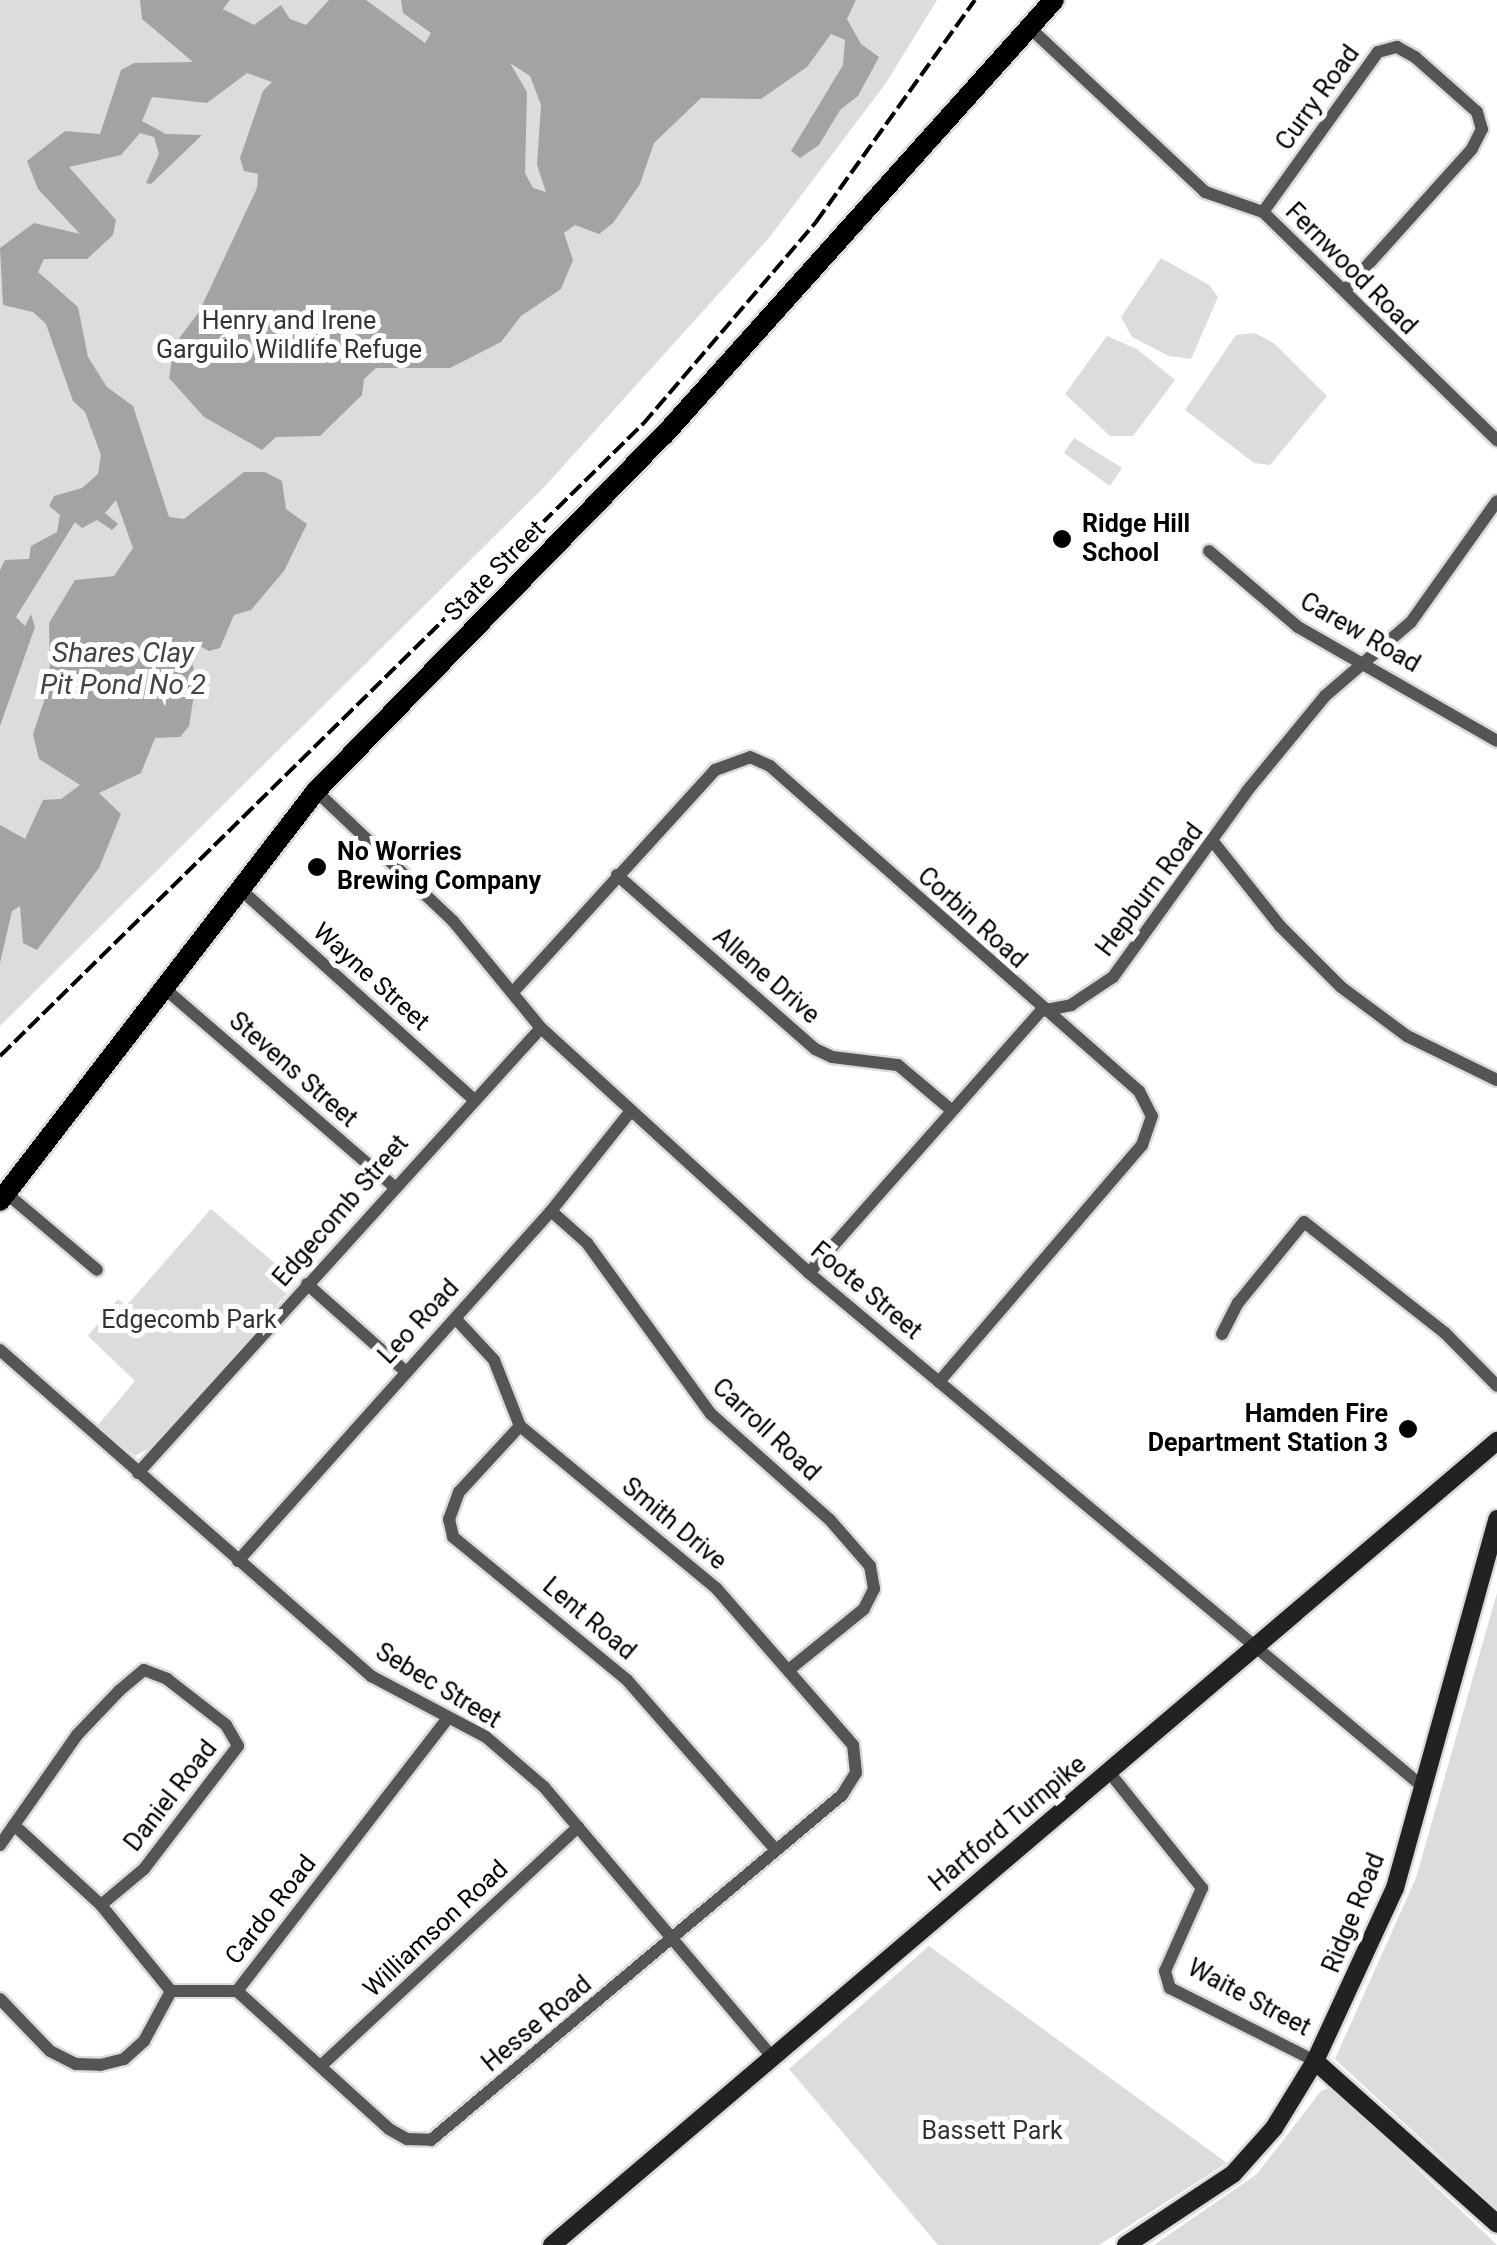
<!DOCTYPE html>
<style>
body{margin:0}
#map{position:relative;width:1497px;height:2245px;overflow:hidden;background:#fff;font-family:Roboto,sans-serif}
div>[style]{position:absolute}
.green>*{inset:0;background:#dcdcdc}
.water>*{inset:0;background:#a3a3a3}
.roads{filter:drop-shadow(2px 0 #dbdbdb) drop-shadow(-2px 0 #dbdbdb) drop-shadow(0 2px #dbdbdb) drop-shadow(0 -2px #dbdbdb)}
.street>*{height:12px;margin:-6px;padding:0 6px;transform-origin:6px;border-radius:6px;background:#555}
.secondary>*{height:18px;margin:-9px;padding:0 9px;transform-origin:9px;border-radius:9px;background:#222}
.primary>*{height:20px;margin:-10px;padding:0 10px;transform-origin:10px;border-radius:10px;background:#000}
.rail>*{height:4px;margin-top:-2px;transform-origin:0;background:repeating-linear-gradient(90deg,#000 0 15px,transparent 0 20px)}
.dots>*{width:28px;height:28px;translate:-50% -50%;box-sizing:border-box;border:5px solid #fff;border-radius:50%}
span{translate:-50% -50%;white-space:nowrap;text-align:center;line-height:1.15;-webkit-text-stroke:10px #fff;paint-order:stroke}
.street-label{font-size:25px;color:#000}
.park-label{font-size:25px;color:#333}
.poi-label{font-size:25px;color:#000;font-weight:700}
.left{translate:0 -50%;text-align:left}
.right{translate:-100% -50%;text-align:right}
.water-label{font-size:28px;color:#444;font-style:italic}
</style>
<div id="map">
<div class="green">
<div style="clip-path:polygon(0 0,937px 0,886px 83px,769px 238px,546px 485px,0 1026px)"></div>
<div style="clip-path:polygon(1161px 258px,1209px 285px,1218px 297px,1191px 359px,1169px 356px,1132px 337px,1121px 317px)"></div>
<div style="clip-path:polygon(1255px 333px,1275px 344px,1327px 396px,1270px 465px,1254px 463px,1185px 410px,1236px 335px)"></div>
<div style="clip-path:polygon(1107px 336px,1137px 349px,1175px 380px,1133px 436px,1110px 436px,1065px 394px)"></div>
<div style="clip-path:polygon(1074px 438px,1122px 468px,1110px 486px,1064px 453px)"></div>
<div style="clip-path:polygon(211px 1209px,297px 1282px,158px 1443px,135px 1456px,97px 1426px,135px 1381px,88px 1336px,118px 1299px,126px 1306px)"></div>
<div style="clip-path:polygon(1497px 1593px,1497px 2209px,1335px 2059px,1416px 1878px)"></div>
<div style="clip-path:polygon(929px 1946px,1227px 2163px,1099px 2245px,938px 2245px,789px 2069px)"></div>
<div style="clip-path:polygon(1331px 2087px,1497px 2245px,1154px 2245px,1257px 2174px,1321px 2091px)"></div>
</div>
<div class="water">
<div style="clip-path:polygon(evenodd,140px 0,230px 0,223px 9px,254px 25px,281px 5px,290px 19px,306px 25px,329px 0,366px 0,425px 43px,431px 33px,403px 13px,401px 0,856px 0,847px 19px,861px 44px,879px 57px,858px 96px,840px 110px,819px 145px,800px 158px,791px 151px,843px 65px,845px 40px,831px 34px,807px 67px,761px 99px,701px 98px,654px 143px,640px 184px,613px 223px,599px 234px,575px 225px,564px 233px,573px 260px,561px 289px,521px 316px,501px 342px,450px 368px,376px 368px,364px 379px,362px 395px,320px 436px,276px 437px,262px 450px,204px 417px,169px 378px,174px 345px,199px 312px,257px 188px,258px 174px,244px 171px,240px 158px,263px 91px,272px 82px,247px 73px,207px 103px,152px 97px,142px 121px,166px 134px,202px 135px,151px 184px,146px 183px,159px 154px,154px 137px,140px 133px,121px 155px,69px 167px,116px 220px,113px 235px,87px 259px,44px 259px,38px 272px,78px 307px,88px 357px,107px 387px,133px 406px,169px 517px,184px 519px,244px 472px,265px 472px,282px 481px,286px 509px,307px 524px,284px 571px,251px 610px,234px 615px,220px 648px,209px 651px,188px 640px,196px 682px,189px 726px,180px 737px,155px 738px,141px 773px,99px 793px,121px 814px,99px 868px,37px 950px,23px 943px,20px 906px,12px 911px,0 963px,0 825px,25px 839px,43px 800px,61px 799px,80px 785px,39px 759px,33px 734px,50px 683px,49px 623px,75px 580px,114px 576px,133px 548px,116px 500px,105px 513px,118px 524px,112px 530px,97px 520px,82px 528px,75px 522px,16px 617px,25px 626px,31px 614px,35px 627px,0 726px,0 570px,5px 560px,29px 559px,31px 546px,57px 532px,60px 515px,49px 506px,54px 496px,82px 488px,98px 474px,101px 455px,85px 412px,73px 401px,46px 324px,33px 312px,3px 305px,0 248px,34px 223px,80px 234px,38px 189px,27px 161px,65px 131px,100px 134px,121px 70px,134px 63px,193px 62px,142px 19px,140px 0,510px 63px,530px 76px,541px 105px,537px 165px,546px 192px,533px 188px,525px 173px,527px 92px,510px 63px)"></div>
</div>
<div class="roads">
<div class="street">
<div style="left:1030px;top:28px;width:240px;rotate:43.1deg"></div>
<div style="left:1205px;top:192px;width:61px;rotate:19deg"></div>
<div style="left:1263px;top:212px;width:327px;rotate:44.3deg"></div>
<div style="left:1263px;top:212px;width:197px;rotate:-54.3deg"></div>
<div style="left:1378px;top:52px;width:20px;rotate:-15deg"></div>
<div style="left:1397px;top:47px;width:21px;rotate:29deg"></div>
<div style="left:1415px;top:57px;width:83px;rotate:41.6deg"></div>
<div style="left:1477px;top:112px;width:18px;rotate:74deg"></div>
<div style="left:1482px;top:129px;width:22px;rotate:117deg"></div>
<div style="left:1472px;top:149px;width:190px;rotate:132deg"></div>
<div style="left:1209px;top:551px;width:117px;rotate:40.5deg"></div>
<div style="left:1298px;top:627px;width:229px;rotate:29.8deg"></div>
<div style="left:316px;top:791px;width:189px;rotate:43.5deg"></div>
<div style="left:453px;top:921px;width:139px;rotate:50.6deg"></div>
<div style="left:541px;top:1028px;width:363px;rotate:42.4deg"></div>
<div style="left:809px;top:1273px;width:801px;rotate:39.93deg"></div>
<div style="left:1215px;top:844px;width:105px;rotate:51.6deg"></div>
<div style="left:1280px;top:926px;width:86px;rotate:45deg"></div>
<div style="left:1341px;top:987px;width:82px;rotate:36.6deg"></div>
<div style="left:1407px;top:1036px;width:100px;rotate:26.1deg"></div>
<div style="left:617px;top:875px;width:264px;rotate:41.3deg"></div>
<div style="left:815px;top:1049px;width:19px;rotate:25deg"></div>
<div style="left:832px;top:1057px;width:66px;rotate:6.9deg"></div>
<div style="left:898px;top:1065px;width:68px;rotate:40.2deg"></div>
<div style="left:240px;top:889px;width:312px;rotate:42deg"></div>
<div style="left:164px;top:988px;width:303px;rotate:40.8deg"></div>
<div style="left:514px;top:991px;width:299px;rotate:-47.7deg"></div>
<div style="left:715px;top:770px;width:37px;rotate:-20deg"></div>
<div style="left:750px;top:757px;width:22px;rotate:24deg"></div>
<div style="left:770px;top:766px;width:492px;rotate:41.4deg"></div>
<div style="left:1139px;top:1091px;width:28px;rotate:63deg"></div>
<div style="left:1152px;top:1116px;width:31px;rotate:109deg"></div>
<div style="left:1142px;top:1145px;width:312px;rotate:130.6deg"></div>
<div style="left:6px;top:1193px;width:119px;rotate:40.2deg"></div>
<div style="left:551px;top:1211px;width:48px;rotate:41.6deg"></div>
<div style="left:587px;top:1243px;width:211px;rotate:54.1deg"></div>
<div style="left:711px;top:1414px;width:159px;rotate:41.7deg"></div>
<div style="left:830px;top:1520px;width:61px;rotate:49deg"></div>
<div style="left:870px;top:1566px;width:23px;rotate:80deg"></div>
<div style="left:874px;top:1589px;width:22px;rotate:117deg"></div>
<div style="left:864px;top:1609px;width:95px;rotate:141deg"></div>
<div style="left:809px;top:1273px;width:350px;rotate:-48.5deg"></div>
<div style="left:1041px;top:1011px;width:31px;rotate:-11deg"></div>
<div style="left:1071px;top:1005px;width:50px;rotate:-33.7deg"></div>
<div style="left:1113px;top:977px;width:229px;rotate:-54.2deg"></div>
<div style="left:1247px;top:791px;width:123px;rotate:-50.6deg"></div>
<div style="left:1325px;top:696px;width:113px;rotate:-40.7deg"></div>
<div style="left:1411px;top:622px;width:148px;rotate:-54.6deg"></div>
<div style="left:307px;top:1284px;width:130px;rotate:41.6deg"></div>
<div style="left:1222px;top:1334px;width:35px;rotate:-63deg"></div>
<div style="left:1238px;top:1303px;width:104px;rotate:-50.8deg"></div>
<div style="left:1304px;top:1222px;width:179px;rotate:38.2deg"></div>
<div style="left:1445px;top:1333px;width:74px;rotate:45.5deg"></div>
<div style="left:0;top:1350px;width:494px;rotate:41.3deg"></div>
<div style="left:371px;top:1676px;width:130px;rotate:27.9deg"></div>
<div style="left:486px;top:1737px;width:77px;rotate:40.8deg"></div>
<div style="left:544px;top:1787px;width:353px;rotate:49.8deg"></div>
<div style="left:520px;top:1426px;width:90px;rotate:132.7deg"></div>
<div style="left:459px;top:1492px;width:29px;rotate:110deg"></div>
<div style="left:449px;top:1519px;width:18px;rotate:77deg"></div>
<div style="left:453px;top:1537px;width:225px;rotate:39.4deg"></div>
<div style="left:627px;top:1680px;width:226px;rotate:48.8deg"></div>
<div style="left:138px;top:1473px;width:600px;rotate:-47.84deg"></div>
<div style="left:238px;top:1561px;width:470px;rotate:-48.2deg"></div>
<div style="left:551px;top:1211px;width:127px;rotate:-51.4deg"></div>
<div style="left:1109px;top:1772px;width:149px;rotate:51.3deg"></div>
<div style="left:1202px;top:1888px;width:91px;rotate:114deg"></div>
<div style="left:1165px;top:1971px;width:18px;rotate:74deg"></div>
<div style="left:1170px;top:1988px;width:162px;rotate:26.7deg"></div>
<div style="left:14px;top:1825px;width:118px;rotate:42.6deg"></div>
<div style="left:101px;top:1905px;width:111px;rotate:50.9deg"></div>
<div style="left:171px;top:1991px;width:66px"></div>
<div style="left:0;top:1845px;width:134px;rotate:-55deg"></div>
<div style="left:77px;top:1735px;width:62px;rotate:-46.3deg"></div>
<div style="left:120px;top:1690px;width:31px;rotate:-40deg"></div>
<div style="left:144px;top:1670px;width:25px;rotate:21deg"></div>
<div style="left:167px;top:1679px;width:75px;rotate:37.9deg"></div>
<div style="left:226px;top:1725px;width:24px;rotate:60deg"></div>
<div style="left:238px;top:1746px;width:155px;rotate:127.4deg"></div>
<div style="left:144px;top:1869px;width:56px;rotate:140.1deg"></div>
<div style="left:237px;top:1991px;width:205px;rotate:42.2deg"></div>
<div style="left:389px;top:2129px;width:21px;rotate:29deg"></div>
<div style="left:407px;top:2139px;width:24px;rotate:2deg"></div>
<div style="left:431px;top:2140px;width:537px;rotate:-40.01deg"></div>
<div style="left:842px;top:1795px;width:26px;rotate:-58deg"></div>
<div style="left:856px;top:1773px;width:28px;rotate:-96deg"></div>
<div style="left:853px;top:1745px;width:208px;rotate:-131.1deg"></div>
<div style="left:716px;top:1588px;width:254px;rotate:-140.4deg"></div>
<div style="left:520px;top:1426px;width:71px;rotate:-111.5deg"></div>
<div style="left:494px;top:1360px;width:57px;rotate:-132.9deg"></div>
<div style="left:237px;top:1991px;width:345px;rotate:-52.3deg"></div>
<div style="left:0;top:1999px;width:72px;rotate:46.1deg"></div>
<div style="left:50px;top:2051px;width:29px;rotate:27deg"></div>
<div style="left:76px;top:2064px;width:24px;rotate:2deg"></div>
<div style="left:100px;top:2065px;width:25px;rotate:-14deg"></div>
<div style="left:124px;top:2059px;width:27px;rotate:-42deg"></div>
<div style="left:144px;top:2041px;width:57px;rotate:-61.6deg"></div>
<div style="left:324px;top:2063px;width:347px;rotate:-42.9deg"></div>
</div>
<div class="secondary">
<div style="left:1315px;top:2061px;width:244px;rotate:41.8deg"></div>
<div style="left:552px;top:2245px;width:1241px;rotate:-40.39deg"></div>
<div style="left:1126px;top:2245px;width:128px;rotate:-33.6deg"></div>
<div style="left:1233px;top:2174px;width:62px;rotate:-48.3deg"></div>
<div style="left:1274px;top:2128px;width:79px;rotate:-58.5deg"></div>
<div style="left:1315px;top:2061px;width:191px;rotate:-65.2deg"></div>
<div style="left:1395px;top:1888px;width:383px;rotate:-74.5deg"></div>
</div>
<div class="primary">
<div style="left:0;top:1201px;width:518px;rotate:-52.38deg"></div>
<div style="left:316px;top:791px;width:498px;rotate:-45.7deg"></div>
<div style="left:664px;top:435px;width:584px;rotate:-48.12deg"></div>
</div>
</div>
<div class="rail">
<div style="left:0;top:1056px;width:902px;rotate:-44.51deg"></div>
<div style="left:643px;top:424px;width:266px;rotate:-49.4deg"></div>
<div style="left:816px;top:222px;width:273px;rotate:-54.4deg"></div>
</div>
<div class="dots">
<div style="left:1062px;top:539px;background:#000"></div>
<div style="left:317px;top:867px;background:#000"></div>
<div style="left:1408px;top:1429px;background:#000"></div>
</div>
<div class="street-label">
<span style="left:1318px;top:98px;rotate:-54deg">Curry Road</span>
<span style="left:1351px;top:269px;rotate:45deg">Fernwood Road</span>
<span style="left:495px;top:571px;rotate:-45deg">State Street</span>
<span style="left:1360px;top:633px;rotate:30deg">Carew Road</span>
<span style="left:1150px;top:890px;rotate:-53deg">Hepburn Road</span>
<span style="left:972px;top:918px;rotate:42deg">Corbin Road</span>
<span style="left:766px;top:976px;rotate:41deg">Allene Drive</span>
<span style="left:371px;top:977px;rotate:42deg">Wayne Street</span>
<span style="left:293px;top:1070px;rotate:41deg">Stevens Street</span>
<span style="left:341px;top:1211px;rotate:-49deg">Edgecomb Street</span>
<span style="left:866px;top:1291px;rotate:40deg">Foote Street</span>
<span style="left:419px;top:1322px;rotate:-47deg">Leo Road</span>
<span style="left:766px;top:1430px;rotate:43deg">Carroll Road</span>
<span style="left:674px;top:1524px;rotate:40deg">Smith Drive</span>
<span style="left:589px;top:1619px;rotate:40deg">Lent Road</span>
<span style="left:438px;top:1686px;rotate:31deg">Sebec Street</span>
<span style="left:171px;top:1796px;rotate:-52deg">Daniel Road</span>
<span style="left:1008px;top:1824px;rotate:-40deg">Hartford Turnpike</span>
<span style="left:271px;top:1910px;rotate:-52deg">Cardo Road</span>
<span style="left:1354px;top:1913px;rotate:-68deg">Ridge Road</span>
<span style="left:436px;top:1929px;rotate:-43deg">Williamson Road</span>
<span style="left:1249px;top:1998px;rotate:28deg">Waite Street</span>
<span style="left:537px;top:2024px;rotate:-40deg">Hesse Road</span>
</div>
<div class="park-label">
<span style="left:289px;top:336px">Henry and Irene<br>Garguilo Wildlife Refuge</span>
<span style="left:189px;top:1320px">Edgecomb Park</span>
<span style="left:992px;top:2131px">Bassett Park</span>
</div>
<div class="poi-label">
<span class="left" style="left:1082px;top:539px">Ridge Hill<br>School</span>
<span class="left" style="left:337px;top:867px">No Worries<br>Brewing Company</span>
<span class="right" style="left:1388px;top:1429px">Hamden Fire<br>Department Station 3</span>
</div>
<div class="water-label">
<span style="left:123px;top:669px">Shares Clay<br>Pit Pond No 2</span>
</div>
</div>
